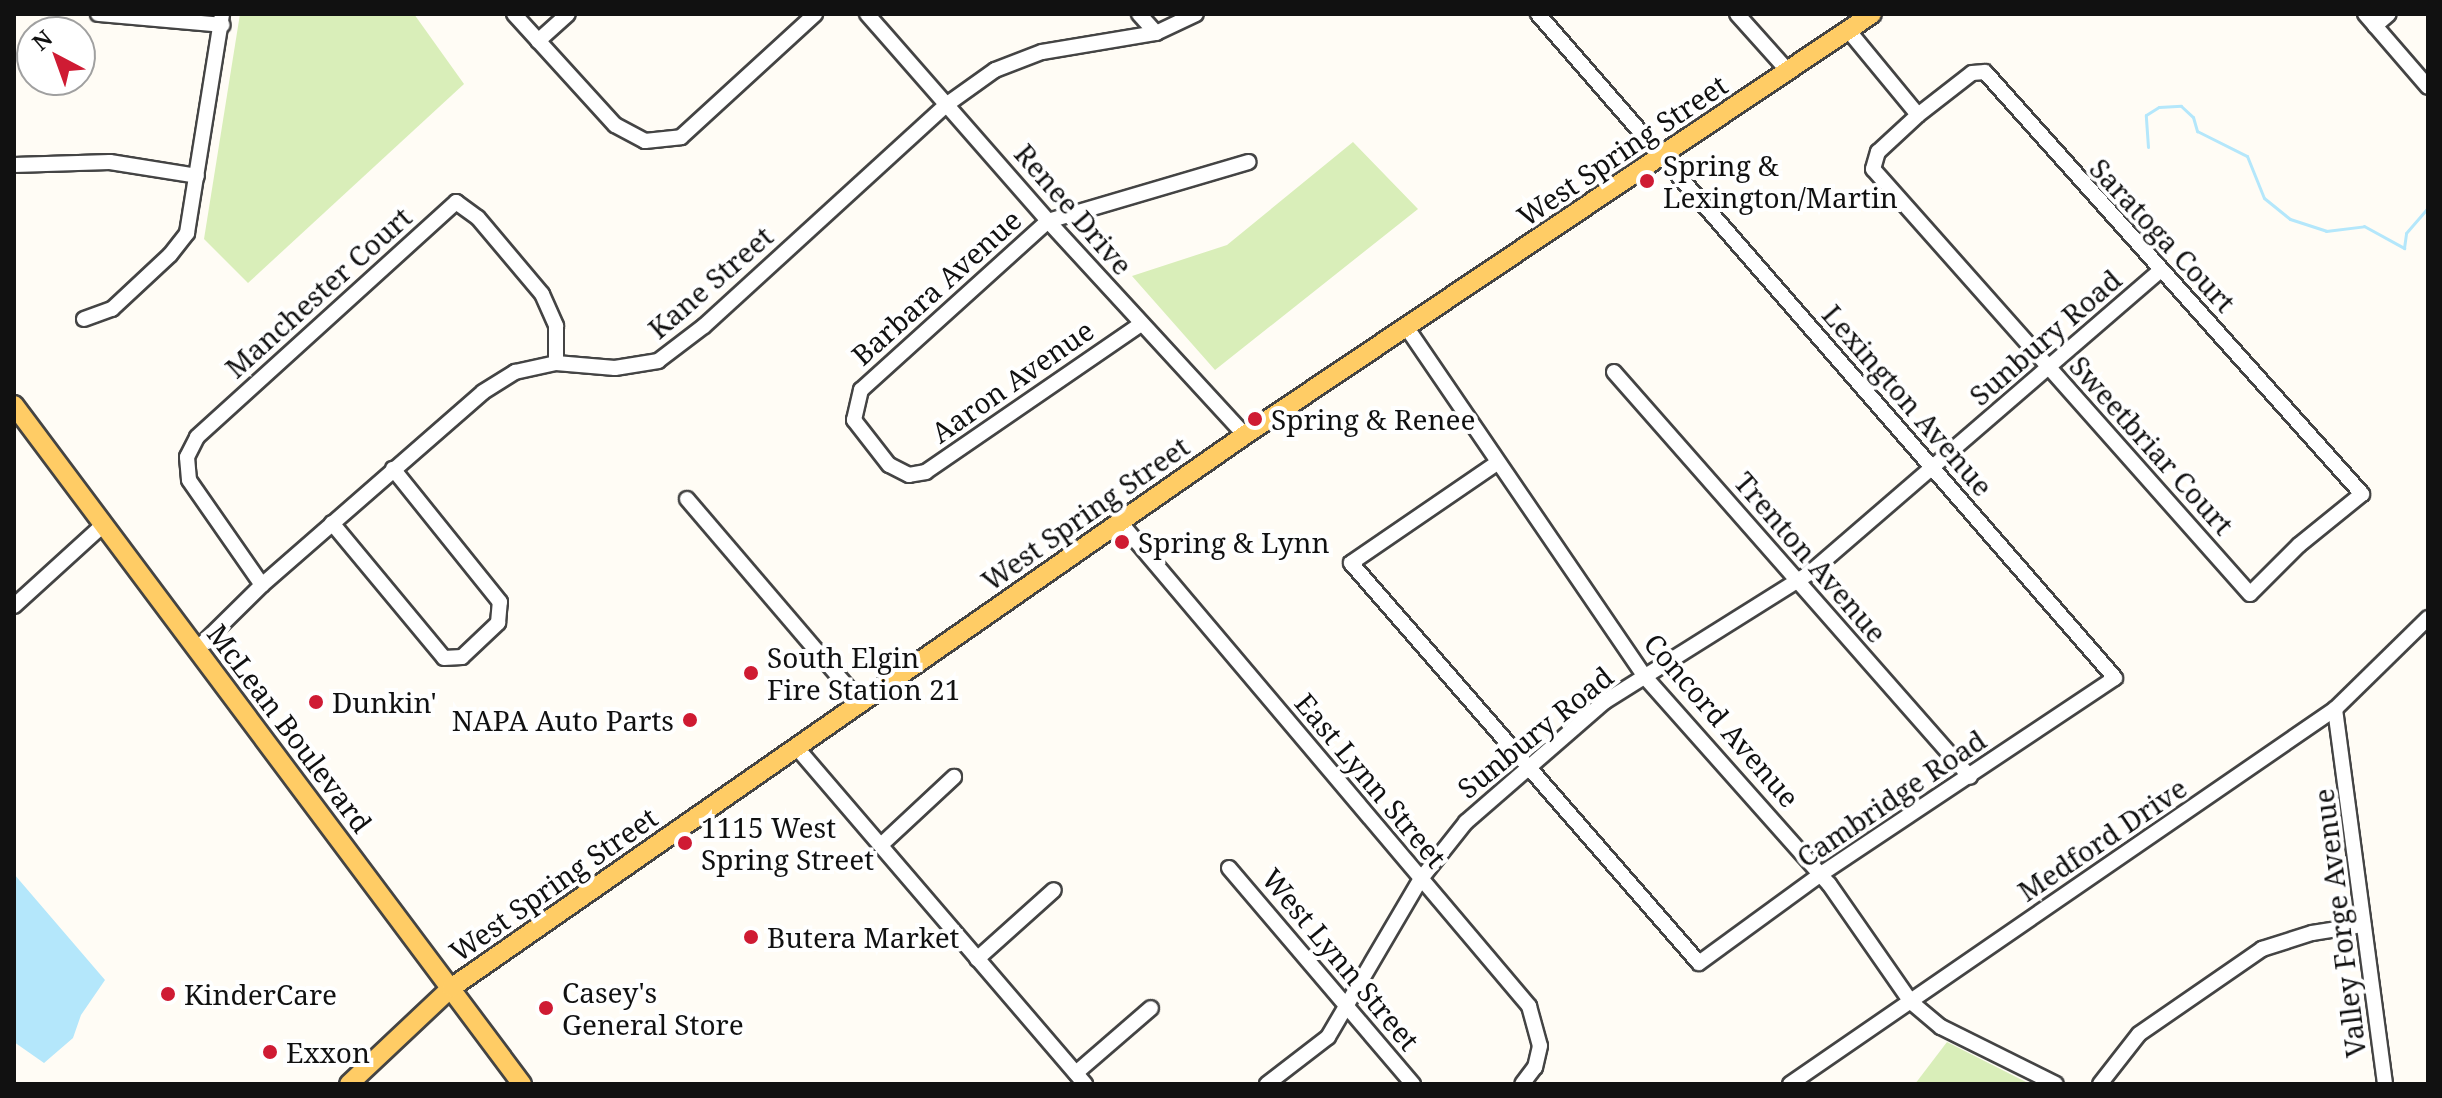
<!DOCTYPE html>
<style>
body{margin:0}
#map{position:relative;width:2442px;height:1098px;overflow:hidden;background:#fffcf5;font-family:"Noto Serif",serif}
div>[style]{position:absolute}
.green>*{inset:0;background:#d9eeb9}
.water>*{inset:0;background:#b4e7fb}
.stream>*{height:3px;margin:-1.5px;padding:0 1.5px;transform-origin:1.5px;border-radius:1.5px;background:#b4e7fb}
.roads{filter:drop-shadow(2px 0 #444) drop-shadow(-2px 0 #444) drop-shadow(0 2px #444) drop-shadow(0 -2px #444)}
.minor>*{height:14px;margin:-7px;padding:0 7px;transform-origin:7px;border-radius:7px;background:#fff}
.major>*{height:18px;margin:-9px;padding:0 9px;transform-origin:9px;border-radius:9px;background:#ffcc65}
.dots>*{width:22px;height:22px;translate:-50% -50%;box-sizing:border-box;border:4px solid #fff;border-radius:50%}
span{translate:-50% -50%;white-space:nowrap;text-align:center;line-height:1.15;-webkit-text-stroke:8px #fff;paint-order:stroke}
.street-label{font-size:28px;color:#111}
.poi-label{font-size:28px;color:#111}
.left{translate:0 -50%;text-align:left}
.right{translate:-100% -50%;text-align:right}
.frame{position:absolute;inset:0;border:16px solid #111;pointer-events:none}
.north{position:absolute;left:16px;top:16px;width:80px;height:80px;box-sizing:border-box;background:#fff;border:2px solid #a0a0a0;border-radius:50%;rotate:319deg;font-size:22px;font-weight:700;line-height:32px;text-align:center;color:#111}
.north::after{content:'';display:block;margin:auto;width:28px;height:36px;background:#cf1b33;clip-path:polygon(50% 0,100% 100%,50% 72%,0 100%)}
</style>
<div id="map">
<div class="green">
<div style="clip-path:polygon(240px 14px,414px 14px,464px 84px,248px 283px,204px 239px)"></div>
<div style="clip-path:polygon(1353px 142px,1418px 209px,1215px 370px,1132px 276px,1227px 245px)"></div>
<div style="clip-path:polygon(1947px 1042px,2030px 1084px,1915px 1084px)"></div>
</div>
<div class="water">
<div style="clip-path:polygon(14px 874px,105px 980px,81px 1015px,73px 1038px,44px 1063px,14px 1042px)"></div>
</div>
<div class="stream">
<div style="left:2148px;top:147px;width:32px;rotate:-94deg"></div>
<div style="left:2146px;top:115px;width:15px;rotate:-32deg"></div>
<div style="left:2159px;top:107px;width:22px;rotate:-3deg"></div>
<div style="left:2181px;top:106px;width:16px;rotate:43deg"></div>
<div style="left:2193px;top:117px;width:15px;rotate:74deg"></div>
<div style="left:2197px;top:131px;width:56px;rotate:26.6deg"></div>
<div style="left:2247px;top:156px;width:45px;rotate:68deg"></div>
<div style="left:2264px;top:198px;width:33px;rotate:39deg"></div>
<div style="left:2290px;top:219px;width:38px;rotate:18deg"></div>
<div style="left:2326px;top:231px;width:38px;rotate:-7deg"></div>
<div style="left:2364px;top:226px;width:46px;rotate:28.8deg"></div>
<div style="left:2404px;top:248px;width:15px;rotate:-82deg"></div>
<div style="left:2406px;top:233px;width:33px;rotate:-49deg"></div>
</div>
<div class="roads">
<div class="minor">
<div style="left:98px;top:14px;width:125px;rotate:5deg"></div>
<div style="left:514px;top:14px;width:150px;rotate:47.7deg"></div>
<div style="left:615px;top:125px;width:34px;rotate:28deg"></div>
<div style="left:645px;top:141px;width:36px;rotate:-6deg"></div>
<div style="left:681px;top:137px;width:182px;rotate:-42.5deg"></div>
<div style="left:867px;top:14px;width:275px;rotate:48.8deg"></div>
<div style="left:1048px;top:221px;width:291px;rotate:47.4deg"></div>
<div style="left:1139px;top:14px;width:25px;rotate:48deg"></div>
<div style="left:1737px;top:14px;width:76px;rotate:48.2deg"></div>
<div style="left:2365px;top:14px;width:96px;rotate:49.2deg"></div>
<div style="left:2375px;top:26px;width:18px;rotate:-41deg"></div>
<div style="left:1848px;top:30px;width:110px;rotate:50.5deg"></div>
<div style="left:538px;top:41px;width:40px;rotate:-42deg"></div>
<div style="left:1985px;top:72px;width:566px;rotate:48.22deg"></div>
<div style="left:2362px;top:494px;width:81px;rotate:141deg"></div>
<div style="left:2299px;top:545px;width:69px;rotate:135deg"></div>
<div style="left:2250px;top:594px;width:568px;rotate:-131.57deg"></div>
<div style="left:1873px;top:169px;width:18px;rotate:-74deg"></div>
<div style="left:1878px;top:152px;width:54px;rotate:-42.8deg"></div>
<div style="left:1918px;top:115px;width:68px;rotate:-37.9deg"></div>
<div style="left:1972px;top:73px;width:13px;rotate:-4deg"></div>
<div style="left:14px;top:165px;width:96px;rotate:-1.8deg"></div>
<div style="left:110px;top:162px;width:88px;rotate:9.1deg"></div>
<div style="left:84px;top:319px;width:30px;rotate:-20deg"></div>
<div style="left:112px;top:309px;width:79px;rotate:-43deg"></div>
<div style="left:170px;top:255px;width:28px;rotate:-52deg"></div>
<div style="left:187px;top:233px;width:222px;rotate:-80.9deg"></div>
<div style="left:1141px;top:324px;width:261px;rotate:145.5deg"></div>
<div style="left:926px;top:472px;width:17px;rotate:170deg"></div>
<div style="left:909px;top:475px;width:22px;rotate:-153deg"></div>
<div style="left:889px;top:465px;width:57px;rotate:-127.9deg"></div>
<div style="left:854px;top:420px;width:31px;rotate:-77deg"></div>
<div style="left:861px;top:390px;width:252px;rotate:-42.1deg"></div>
<div style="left:1048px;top:221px;width:209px;rotate:-16.4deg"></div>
<div style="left:1407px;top:328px;width:422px;rotate:55.7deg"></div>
<div style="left:1645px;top:677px;width:277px;rotate:48.4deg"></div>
<div style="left:1829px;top:884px;width:144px;rotate:55.2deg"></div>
<div style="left:1911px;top:1002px;width:39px;rotate:40deg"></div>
<div style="left:1941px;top:1027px;width:128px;rotate:26.4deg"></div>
<div style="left:1614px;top:372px;width:539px;rotate:48.68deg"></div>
<div style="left:1497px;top:463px;width:177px;rotate:145.6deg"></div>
<div style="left:1351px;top:563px;width:530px;rotate:48.98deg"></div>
<div style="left:1699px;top:963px;width:151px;rotate:-36.1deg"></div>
<div style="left:1821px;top:874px;width:353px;rotate:-33.7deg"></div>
<div style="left:2115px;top:678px;width:880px;rotate:-130.99deg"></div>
<div style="left:687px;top:499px;width:268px;rotate:49.5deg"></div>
<div style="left:1120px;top:522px;width:634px;rotate:49.8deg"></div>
<div style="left:1529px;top:1006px;width:41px;rotate:74.6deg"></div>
<div style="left:1540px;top:1046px;width:22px;rotate:103deg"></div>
<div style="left:1535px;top:1067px;width:21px;rotate:127deg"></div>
<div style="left:332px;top:523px;width:175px;rotate:50.3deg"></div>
<div style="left:444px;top:658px;width:18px;rotate:-3deg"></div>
<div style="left:462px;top:657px;width:50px;rotate:-43.4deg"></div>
<div style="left:498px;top:623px;width:21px;rotate:-85deg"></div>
<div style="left:500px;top:602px;width:171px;rotate:-128.8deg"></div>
<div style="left:262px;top:585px;width:128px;rotate:-124.8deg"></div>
<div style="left:189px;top:480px;width:23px;rotate:-95deg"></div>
<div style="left:187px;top:457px;width:22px;rotate:-63deg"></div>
<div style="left:197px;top:437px;width:350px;rotate:-42.2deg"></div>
<div style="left:456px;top:202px;width:27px;rotate:36deg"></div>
<div style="left:478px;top:218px;width:99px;rotate:49.9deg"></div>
<div style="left:542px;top:294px;width:35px;rotate:66deg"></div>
<div style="left:556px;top:326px;width:37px;rotate:90deg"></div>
<div style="left:14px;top:606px;width:120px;rotate:-42.3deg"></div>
<div style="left:196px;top:650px;width:93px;rotate:-44.6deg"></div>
<div style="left:262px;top:585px;width:293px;rotate:-41.1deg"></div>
<div style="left:483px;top:392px;width:38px;rotate:-32deg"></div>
<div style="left:515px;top:372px;width:42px;rotate:-12.4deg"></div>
<div style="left:556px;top:363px;width:59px;rotate:4.8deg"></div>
<div style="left:615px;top:368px;width:44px;rotate:-9.2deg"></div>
<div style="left:658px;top:361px;width:58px;rotate:-37.3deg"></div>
<div style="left:704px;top:326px;width:328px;rotate:-42.4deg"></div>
<div style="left:946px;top:105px;width:60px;rotate:-35.5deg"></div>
<div style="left:995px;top:70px;width:50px;rotate:-21deg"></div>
<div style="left:1042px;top:52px;width:116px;rotate:-9.5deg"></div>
<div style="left:1156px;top:33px;width:44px;rotate:-25.4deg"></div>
<div style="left:2335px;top:709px;width:378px;rotate:82.4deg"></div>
<div style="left:797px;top:748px;width:443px;rotate:49.4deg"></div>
<div style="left:881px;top:845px;width:100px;rotate:-43deg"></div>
<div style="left:1229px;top:868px;width:284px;rotate:49.6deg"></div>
<div style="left:977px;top:959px;width:103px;rotate:-41.9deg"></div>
<div style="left:1076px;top:1073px;width:99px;rotate:-40.9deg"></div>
<div style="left:1267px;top:1084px;width:77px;rotate:-37.6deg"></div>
<div style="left:1328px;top:1037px;width:182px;rotate:-59.6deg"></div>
<div style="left:1420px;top:880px;width:74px;rotate:-51.6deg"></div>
<div style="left:1466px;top:822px;width:183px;rotate:-41deg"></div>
<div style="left:1604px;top:702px;width:244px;rotate:-32.1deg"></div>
<div style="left:1811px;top:572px;width:462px;rotate:-40.8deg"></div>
<div style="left:1790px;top:1084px;width:662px;rotate:-34.53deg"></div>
<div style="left:2335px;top:709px;width:130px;rotate:-44.4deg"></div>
<div style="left:2100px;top:1084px;width:63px;rotate:-52deg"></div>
<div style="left:2139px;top:1034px;width:150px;rotate:-34.6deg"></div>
<div style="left:2262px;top:949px;width:52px;rotate:-17.7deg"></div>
<div style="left:2312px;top:933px;width:52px;rotate:-8.9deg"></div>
</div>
<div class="major">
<div style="left:14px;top:405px;width:848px;rotate:53.2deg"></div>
<div style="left:349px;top:1084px;width:140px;rotate:-43.3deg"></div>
<div style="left:451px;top:988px;width:968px;rotate:-34.86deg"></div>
<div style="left:1245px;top:435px;width:755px;rotate:-33.88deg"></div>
</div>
</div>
<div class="dots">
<div style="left:1647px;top:181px;background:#cf1b33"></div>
<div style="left:1255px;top:419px;background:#cf1b33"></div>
<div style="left:1122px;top:542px;background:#cf1b33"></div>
<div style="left:751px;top:673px;background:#cf1b33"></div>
<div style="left:316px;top:702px;background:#cf1b33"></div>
<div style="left:690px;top:720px;background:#cf1b33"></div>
<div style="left:685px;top:843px;background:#cf1b33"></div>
<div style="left:751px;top:937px;background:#cf1b33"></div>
<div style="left:168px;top:994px;background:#cf1b33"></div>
<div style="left:546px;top:1008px;background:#cf1b33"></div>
<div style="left:270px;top:1052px;background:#cf1b33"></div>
</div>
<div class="street-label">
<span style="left:1622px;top:150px;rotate:-34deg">West Spring Street</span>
<span style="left:1074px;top:209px;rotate:49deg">Renee Drive</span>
<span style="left:2163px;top:235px;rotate:47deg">Saratoga Court</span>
<span style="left:710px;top:282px;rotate:-41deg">Kane Street</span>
<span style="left:936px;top:287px;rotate:-42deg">Barbara Avenue</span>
<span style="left:318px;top:292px;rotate:-42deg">Manchester Court</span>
<span style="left:2045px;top:337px;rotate:-41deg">Sunbury Road</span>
<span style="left:1012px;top:381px;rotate:-35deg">Aaron Avenue</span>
<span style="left:1908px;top:400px;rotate:49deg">Lexington Avenue</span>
<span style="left:2152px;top:445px;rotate:48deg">Sweetbriar Court</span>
<span style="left:1085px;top:513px;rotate:-35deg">West Spring Street</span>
<span style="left:1811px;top:557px;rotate:49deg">Trenton Avenue</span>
<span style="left:1722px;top:720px;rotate:49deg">Concord Avenue</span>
<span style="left:290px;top:728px;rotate:53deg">McLean Boulevard</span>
<span style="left:1535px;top:732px;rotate:-39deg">Sunbury Road</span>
<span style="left:1371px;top:780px;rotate:50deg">East Lynn Street</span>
<span style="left:1891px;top:798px;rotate:-34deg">Cambridge Road</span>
<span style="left:2102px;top:839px;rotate:-34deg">Medford Drive</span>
<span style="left:553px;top:884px;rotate:-35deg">West Spring Street</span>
<span style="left:2339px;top:923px;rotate:-97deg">Valley Forge Avenue</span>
<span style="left:1341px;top:959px;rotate:50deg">West Lynn Street</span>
</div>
<div class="poi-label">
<span class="left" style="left:1663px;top:181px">Spring &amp;<br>Lexington/Martin</span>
<span class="left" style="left:1271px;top:419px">Spring &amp; Renee</span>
<span class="left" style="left:1138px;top:542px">Spring &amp; Lynn</span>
<span class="left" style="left:767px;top:673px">South Elgin<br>Fire Station 21</span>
<span class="left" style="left:332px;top:702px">Dunkin'</span>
<span class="right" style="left:674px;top:720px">NAPA Auto Parts</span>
<span class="left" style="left:701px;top:843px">1115 West<br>Spring Street</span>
<span class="left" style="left:767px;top:937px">Butera Market</span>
<span class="left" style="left:562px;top:1008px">Casey's<br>General Store</span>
<span class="left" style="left:184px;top:994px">KinderCare</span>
<span class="left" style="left:286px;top:1052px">Exxon</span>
</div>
<div class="frame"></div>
<div class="north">N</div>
</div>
